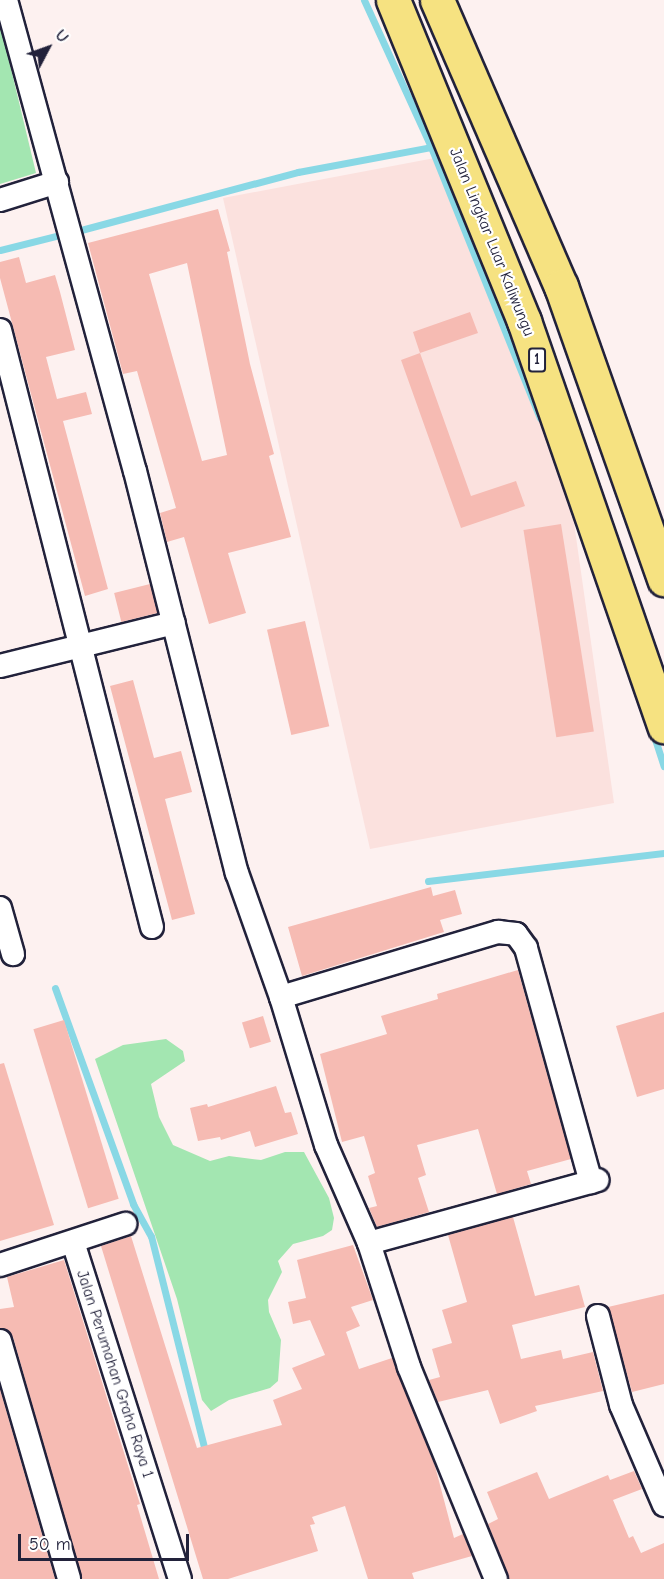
<!DOCTYPE html>
<style>
body{margin:0}
#map{position:relative;width:664px;height:1579px;overflow:hidden;background:#fdf1f0;font-family:"Comic Neue",sans-serif}
div>[style]{position:absolute}
.built>*{inset:0;background:#fbe1de}
.green>*{inset:0;background:#a3e6b1}
.stream>*{height:7px;margin:-3.5px;padding:0 3.5px;transform-origin:3.5px;border-radius:3.5px;background:#89d8e5}
.building>*{inset:0;background:#f6bbb3;transform-origin:0 0}
.roads{filter:drop-shadow(2px 0 #22223b) drop-shadow(-2px 0 #22223b) drop-shadow(0 2px #22223b) drop-shadow(0 -2px #22223b)}
.street>*{height:22px;margin:-11px;padding:0 11px;transform-origin:11px;border-radius:11px;background:#fff}
.highway>*{height:33px;margin:-16.5px;padding:0 16.5px;transform-origin:16.5px;border-radius:16.5px;background:#f6e281}
span{translate:-50% -50%;white-space:nowrap;text-align:center;line-height:1.15;-webkit-text-stroke:4.5px #fff;paint-order:stroke}
.shield-label span{padding:2px 4px;background:#fff;border:2px solid;border-radius:4px;-webkit-text-stroke-width:0}
.shield-label{font-size:15px;color:#22223b;font-weight:700}
.street-label{font-size:16px;color:#22223b}
.north{position:absolute;left:18px;top:18px;width:60px;height:60px;-webkit-text-stroke:4px #fff;paint-order:stroke;rotate:49deg;font-size:16px;font-weight:700;line-height:24px;text-align:center;color:#22223b}
.north::after{content:'';display:block;margin:auto;width:21px;height:27px;background:#22223b;clip-path:polygon(50% 0,100% 100%,50% 72%,0 100%)}
.scale{position:absolute;left:18px;top:1534px;width:171px;height:27px;box-sizing:border-box;border:3px solid #22223b;border-top:0;padding-left:8px;font-size:18px;line-height:21px;white-space:nowrap;color:#22223b;-webkit-text-stroke:4px #fff;paint-order:stroke}
</style>
<div id="map">
<div class="built">
<div style="clip-path:polygon(440px 157px,566px 467px,614px 803px,370px 849px,223px 198px)"></div>
</div>
<div class="green">
<div style="clip-path:polygon(0 23px,36px 173px,0 184px)"></div>
<div style="clip-path:polygon(166px 1039px,183px 1051px,185px 1061px,151px 1084px,159px 1117px,173px 1145px,210px 1161px,229px 1156px,261px 1160px,285px 1152px,304px 1152px,329px 1198px,334px 1218px,332px 1230px,323px 1236px,293px 1244px,278px 1261px,282px 1272px,268px 1300px,269px 1312px,281px 1340px,278px 1381px,270px 1388px,229px 1400px,211px 1411px,202px 1400px,177px 1299px,95px 1059px,123px 1045px)"></div>
</div>
<div class="stream">
<div style="left:364px;top:0;width:162px;rotate:65.5deg"></div>
<div style="left:431px;top:147px;width:292px;rotate:68.1deg"></div>
<div style="left:81px;top:230px;width:225px;rotate:-15deg"></div>
<div style="left:298px;top:172px;width:135px;rotate:-10.6deg"></div>
<div style="left:0;top:250px;width:58px;rotate:-14deg"></div>
<div style="left:652px;top:730px;width:38px;rotate:72deg"></div>
<div style="left:428px;top:881px;width:238px;rotate:-6.8deg"></div>
<div style="left:55px;top:988px;width:230px;rotate:70.1deg"></div>
<div style="left:133px;top:1204px;width:37px;rotate:61deg"></div>
<div style="left:151px;top:1236px;width:226px;rotate:75.9deg"></div>
</div>
<div class="building">
<div style="clip-path:polygon(evenodd,218px 209px,230px 251px,227px 252px,250px 364px,274px 454px,269px 456px,291px 537px,228px 553px,246px 613px,209px 624px,184px 537px,167px 542px,160px 513px,176px 508px,137px 371px,123px 374px,88px 243px,218px 209px,187px 263px,227px 455px,202px 461px,149px 274px,187px 263px)"></div>
<div style="clip-path:polygon(19px 257px,26px 283px,55px 275px,60px 292px,75px 350px,46px 357px,57px 399px,86px 392px,92px 414px,63px 421px,108px 589px,85px 596px,0 278px,0 262px)"></div>
<div style="clip-path:polygon(470px 312px,478px 333px,420px 353px,471px 496px,516px 481px,525px 506px,461px 528px,401px 360px,420px 353px,413px 332px)"></div>
<div style="left:561px;top:524px;width:210px;height:38px;rotate:81deg"></div>
<div style="left:150px;top:584px;width:30px;height:37px;rotate:76deg"></div>
<div style="left:305px;top:621px;width:108px;height:39px;rotate:77deg"></div>
<div style="clip-path:polygon(133px 680px,154px 758px,181px 751px,192px 792px,165px 799px,195px 914px,172px 920px,110px 686px)"></div>
<div style="clip-path:polygon(431px 887px,433px 896px,455px 890px,462px 914px,440px 920px,444px 932px,302px 976px,288px 927px)"></div>
<div style="clip-path:polygon(518px 970px,571px 1159px,527px 1171px,531px 1184px,497px 1194px,478px 1129px,417px 1145px,426px 1175px,418px 1178px,429px 1212px,377px 1227px,369px 1208px,377px 1206px,368px 1176px,375px 1173px,364px 1136px,342px 1142px,320px 1054px,387px 1034px,381px 1016px,438px 999px,437px 994px)"></div>
<div style="clip-path:polygon(664px 1012px,664px 1089px,637px 1097px,616px 1026px)"></div>
<div style="left:263px;top:1016px;width:27px;height:22px;rotate:73deg"></div>
<div style="left:64px;top:1020px;width:187px;height:32px;rotate:73deg"></div>
<div style="clip-path:polygon(4px 1063px,54px 1225px,0 1241px,0 1064px)"></div>
<div style="clip-path:polygon(276px 1086px,285px 1113px,291px 1112px,298px 1134px,255px 1147px,250px 1131px,221px 1140px,220px 1137px,198px 1141px,190px 1108px,207px 1104px,208px 1107px)"></div>
<div style="clip-path:polygon(513px 1217px,535px 1296px,579px 1285px,585px 1307px,512px 1325px,521px 1359px,561px 1350px,563px 1359px,593px 1352px,603px 1391px,535px 1406px,537px 1411px,500px 1424px,488px 1390px,438px 1402px,429px 1380px,440px 1377px,432px 1349px,452px 1343px,442px 1310px,467px 1302px,448px 1235px)"></div>
<div style="clip-path:polygon(131px 1236px,197px 1448px,282px 1425px,273px 1400px,302px 1389px,292px 1368px,325px 1355px,310px 1320px,293px 1324px,288px 1302px,306px 1298px,297px 1260px,353px 1245px,373px 1300px,351px 1307px,360px 1326px,346px 1332px,359px 1369px,392px 1358px,435px 1466px,454px 1538px,463px 1534px,472px 1556px,412px 1573px,414px 1579px,368px 1579px,345px 1506px,312px 1517px,315px 1524px,310px 1525px,318px 1551px,228px 1579px,203px 1579px,101px 1246px)"></div>
<div style="clip-path:polygon(64px 1260px,140px 1504px,137px 1505px,159px 1579px,82px 1579px,13px 1337px,0 1328px,0 1309px,14px 1307px,7px 1277px)"></div>
<div style="clip-path:polygon(664px 1294px,664px 1384px,632px 1392px,608px 1307px)"></div>
<div style="clip-path:polygon(0 1389px,55px 1579px,0 1579px)"></div>
<div style="clip-path:polygon(634px 1471px,642px 1489px,613px 1500px,629px 1538px,633px 1536px,641px 1553px,664px 1543px,664px 1579px,509px 1579px,488px 1524px,498px 1519px,487px 1492px,537px 1472px,549px 1499px,608px 1475px,610px 1480px)"></div>
</div>
<div class="roads">
<div class="street">
<div style="left:6px;top:0;width:488px;rotate:74.7deg"></div>
<div style="left:135px;top:471px;width:415px;rotate:75.8deg"></div>
<div style="left:237px;top:873px;width:132px;rotate:70.5deg"></div>
<div style="left:281px;top:997px;width:155px;rotate:73.1deg"></div>
<div style="left:326px;top:1145px;width:107px;rotate:66.3deg"></div>
<div style="left:369px;top:1243px;width:130px;rotate:72.1deg"></div>
<div style="left:409px;top:1367px;width:229px;rotate:67.7deg"></div>
<div style="left:0;top:200px;width:60px;rotate:-17.5deg"></div>
<div style="left:0;top:330px;width:616px;rotate:75.72deg"></div>
<div style="left:0;top:666px;width:179px;rotate:-13.9deg"></div>
<div style="left:0;top:908px;width:48px;rotate:74.2deg"></div>
<div style="left:281px;top:997px;width:227px;rotate:-16.7deg"></div>
<div style="left:498px;top:932px;width:18px;rotate:6deg"></div>
<div style="left:516px;top:934px;width:17px;rotate:54deg"></div>
<div style="left:526px;top:948px;width:243px;rotate:74.5deg"></div>
<div style="left:73px;top:1242px;width:354px;rotate:72.4deg"></div>
<div style="left:369px;top:1243px;width:237px;rotate:-15.4deg"></div>
<div style="left:0;top:1265px;width:132px;rotate:-18.2deg"></div>
<div style="left:598px;top:1316px;width:92px;rotate:75.5deg"></div>
<div style="left:621px;top:1405px;width:109px;rotate:66.7deg"></div>
<div style="left:0;top:1341px;width:248px;rotate:73.8deg"></div>
</div>
<div class="highway">
<div style="left:393px;top:0;width:347px;rotate:67.8deg"></div>
<div style="left:524px;top:321px;width:429px;rotate:70.9deg"></div>
<div style="left:437px;top:0;width:312px;rotate:66.6deg"></div>
<div style="left:561px;top:286px;width:311px;rotate:70.6deg"></div>
</div>
</div>
<div class="shield-label">
<span style="left:537px;top:360px">1</span>
</div>
<div class="street-label">
<span style="left:492px;top:242px;rotate:68deg">Jalan Lingkar Luar Kaliwungu</span>
<span style="left:115px;top:1374px;rotate:72deg">Jalan Perumahan Graha Raya 1</span>
</div>
<div class="north">U</div>
<div class="scale">50 m</div>
</div>
